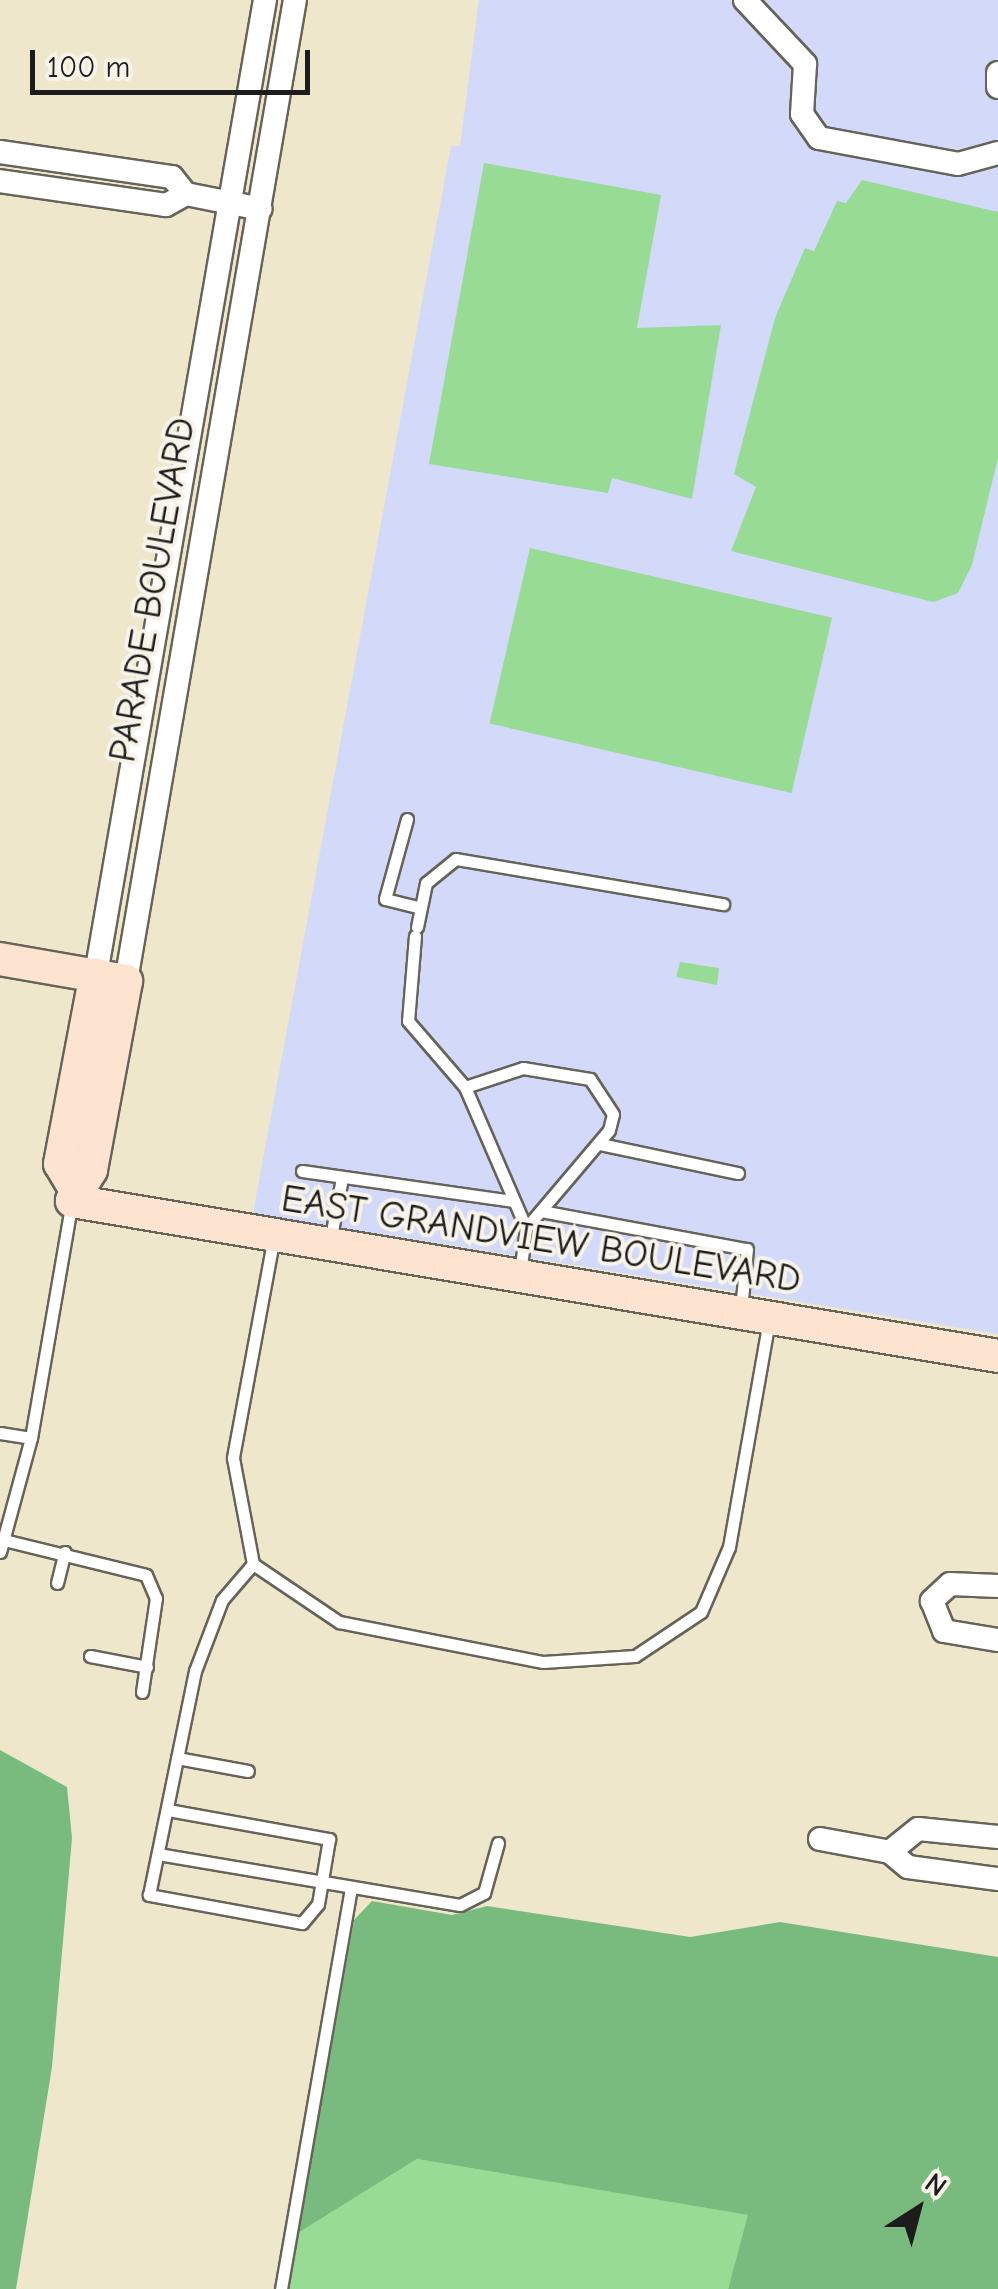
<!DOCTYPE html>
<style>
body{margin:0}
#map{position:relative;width:998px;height:2289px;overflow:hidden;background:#eee7cb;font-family:"Comic Neue",sans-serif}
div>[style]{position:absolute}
.built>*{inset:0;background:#d3d9f9}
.green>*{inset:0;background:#97db94;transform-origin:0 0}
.forest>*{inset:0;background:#79bb7e}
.roads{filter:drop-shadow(2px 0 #666359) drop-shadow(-2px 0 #666359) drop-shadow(0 2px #666359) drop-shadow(0 -2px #666359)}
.lane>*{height:11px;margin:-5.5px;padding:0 5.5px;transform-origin:5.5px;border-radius:5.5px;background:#fff}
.street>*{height:22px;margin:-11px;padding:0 11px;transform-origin:11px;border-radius:11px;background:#fff}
.secondary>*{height:32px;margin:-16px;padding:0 16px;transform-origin:16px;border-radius:16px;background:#fde4d1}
span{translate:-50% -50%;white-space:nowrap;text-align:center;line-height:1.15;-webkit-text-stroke:8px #f7f3e8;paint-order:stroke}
.street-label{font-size:38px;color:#1c1c1c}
.north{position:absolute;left:868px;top:2159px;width:100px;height:100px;-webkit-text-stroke:8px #f7f3e8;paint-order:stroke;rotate:36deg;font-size:28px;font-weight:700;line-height:40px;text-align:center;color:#1c1c1c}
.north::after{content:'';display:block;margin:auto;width:35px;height:45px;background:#1c1c1c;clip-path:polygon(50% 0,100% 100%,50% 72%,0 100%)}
.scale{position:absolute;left:30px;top:50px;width:280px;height:45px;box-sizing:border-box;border:5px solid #1c1c1c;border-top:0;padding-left:12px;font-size:30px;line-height:35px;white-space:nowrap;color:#1c1c1c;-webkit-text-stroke:8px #f7f3e8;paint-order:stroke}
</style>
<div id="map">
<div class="built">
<div style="clip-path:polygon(479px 0,998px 0,998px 1334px,253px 1213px,451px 146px,460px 146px)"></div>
</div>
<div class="green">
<div style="clip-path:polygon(484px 163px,661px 195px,637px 328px,721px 325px,692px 499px,612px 478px,608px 493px,429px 464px)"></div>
<div style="clip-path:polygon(862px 180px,998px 212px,998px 458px,972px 565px,958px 593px,933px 602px,731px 551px,756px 487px,734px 474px,775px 318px,805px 248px,814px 251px,837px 201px,846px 203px)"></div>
<div style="left:530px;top:548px;width:310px;height:180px;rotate:13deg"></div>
<div style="clip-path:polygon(680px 962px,719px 968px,717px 985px,676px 977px)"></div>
<div style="clip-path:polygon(417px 2159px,749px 2215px,728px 2289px,289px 2289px,298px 2233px)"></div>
</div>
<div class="forest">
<div style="clip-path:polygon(0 1750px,67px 1787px,72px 1838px,52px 2067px,16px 2289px,0 2289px)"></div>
<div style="clip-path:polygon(372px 1901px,452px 1915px,487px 1906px,690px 1937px,780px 1922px,998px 1957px,998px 2289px,728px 2289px,748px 2215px,417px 2159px,298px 2233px,354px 1920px)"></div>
</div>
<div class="roads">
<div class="lane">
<div style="left:407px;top:819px;width:83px;rotate:105.4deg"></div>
<div style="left:385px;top:899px;width:36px;rotate:14deg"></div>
<div style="left:417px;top:927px;width:45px;rotate:-78.4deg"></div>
<div style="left:426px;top:883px;width:38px;rotate:-39deg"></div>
<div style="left:456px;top:859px;width:271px;rotate:9.6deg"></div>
<div style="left:415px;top:936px;width:85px;rotate:94.7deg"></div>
<div style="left:408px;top:1021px;width:87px;rotate:49.2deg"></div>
<div style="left:600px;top:1144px;width:141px;rotate:11.9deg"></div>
<div style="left:302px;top:1171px;width:214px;rotate:8.1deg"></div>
<div style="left:541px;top:1211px;width:209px;rotate:10.5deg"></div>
<div style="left:747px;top:1249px;width:60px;rotate:95.7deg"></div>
<div style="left:274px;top:1236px;width:226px;rotate:100.5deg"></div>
<div style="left:233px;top:1458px;width:108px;rotate:79.3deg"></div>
<div style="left:253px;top:1564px;width:104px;rotate:34deg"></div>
<div style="left:339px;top:1622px;width:208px;rotate:11.1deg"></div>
<div style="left:543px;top:1662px;width:92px;rotate:-3.7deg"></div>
<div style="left:635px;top:1656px;width:79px;rotate:-33.7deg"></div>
<div style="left:701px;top:1612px;width:71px;rotate:-66.7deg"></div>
<div style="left:729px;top:1547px;width:230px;rotate:-80deg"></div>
<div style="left:330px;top:1242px;width:65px;rotate:-79.4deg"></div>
<div style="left:520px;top:1273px;width:45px;rotate:-82.4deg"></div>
<div style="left:526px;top:1228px;width:128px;rotate:-49.7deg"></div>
<div style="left:609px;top:1130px;width:16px;rotate:-76deg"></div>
<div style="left:613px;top:1114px;width:42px;rotate:-123.3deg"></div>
<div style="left:590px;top:1079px;width:68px;rotate:-170.7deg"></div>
<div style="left:523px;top:1068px;width:61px;rotate:161.9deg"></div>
<div style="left:465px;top:1087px;width:154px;rotate:66.6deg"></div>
<div style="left:0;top:1433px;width:31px;rotate:9deg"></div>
<div style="left:31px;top:1438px;width:235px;rotate:-80.2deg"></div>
<div style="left:8px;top:1541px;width:142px;rotate:13.8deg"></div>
<div style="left:146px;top:1575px;width:25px;rotate:67deg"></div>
<div style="left:156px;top:1598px;width:95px;rotate:98.5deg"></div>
<div style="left:0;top:1552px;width:118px;rotate:-74.8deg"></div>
<div style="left:57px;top:1583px;width:32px;rotate:-76deg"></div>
<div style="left:90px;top:1656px;width:58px;rotate:10.9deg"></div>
<div style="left:177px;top:1758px;width:72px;rotate:10.4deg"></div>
<div style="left:168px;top:1810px;width:164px;rotate:10.2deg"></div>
<div style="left:329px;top:1839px;width:66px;rotate:99.6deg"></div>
<div style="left:318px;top:1904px;width:25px;rotate:130deg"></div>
<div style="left:302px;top:1923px;width:156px;rotate:-169.6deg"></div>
<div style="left:149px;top:1895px;width:229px;rotate:-78.4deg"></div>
<div style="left:195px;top:1671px;width:76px;rotate:-69.2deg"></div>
<div style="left:222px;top:1600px;width:48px;rotate:-49.3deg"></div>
<div style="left:158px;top:1854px;width:306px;rotate:9.6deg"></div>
<div style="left:460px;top:1905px;width:27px;rotate:-27deg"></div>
<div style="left:484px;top:1893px;width:52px;rotate:-74.4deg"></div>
<div style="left:281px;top:2289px;width:403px;rotate:-80.1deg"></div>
</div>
<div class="street">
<div style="left:745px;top:0;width:88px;rotate:46.8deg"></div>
<div style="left:805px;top:64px;width:50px;rotate:93.4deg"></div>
<div style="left:802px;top:114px;width:29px;rotate:55deg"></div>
<div style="left:819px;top:138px;width:141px;rotate:10.6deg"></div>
<div style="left:958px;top:164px;width:41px;rotate:-15.4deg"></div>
<div style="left:998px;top:73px;width:14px;rotate:90deg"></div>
<div style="left:0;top:152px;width:174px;rotate:8.3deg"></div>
<div style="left:172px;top:177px;width:22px;rotate:51deg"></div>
<div style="left:186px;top:194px;width:23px;rotate:151deg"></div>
<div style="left:166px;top:205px;width:168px;rotate:-171.8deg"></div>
<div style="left:186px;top:194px;width:76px;rotate:11.3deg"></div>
<div style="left:96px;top:974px;width:989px;rotate:-80.16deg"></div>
<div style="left:126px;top:981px;width:995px;rotate:-80.23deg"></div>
<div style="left:998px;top:1586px;width:48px;rotate:-177.6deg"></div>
<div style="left:950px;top:1584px;width:25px;rotate:137deg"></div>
<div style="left:932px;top:1601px;width:32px;rotate:68deg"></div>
<div style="left:944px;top:1631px;width:55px;rotate:9.5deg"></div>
<div style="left:998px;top:1837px;width:80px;rotate:-174.3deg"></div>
<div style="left:918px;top:1829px;width:36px;rotate:141deg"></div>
<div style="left:890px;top:1852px;width:23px;rotate:40deg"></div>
<div style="left:908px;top:1867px;width:91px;rotate:7.6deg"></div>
<div style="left:820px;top:1839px;width:71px;rotate:10.5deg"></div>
</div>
<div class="secondary">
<div style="left:0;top:959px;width:128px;rotate:9.9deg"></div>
<div style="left:126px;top:981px;width:192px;rotate:100.5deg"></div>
<div style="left:91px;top:1170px;width:36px;rotate:122deg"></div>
<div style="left:72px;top:1201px;width:939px;rotate:9.5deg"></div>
<div style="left:74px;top:1187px;width:27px;rotate:-121deg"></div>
<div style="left:60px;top:1164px;width:193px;rotate:-79.3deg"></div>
</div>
</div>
<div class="street-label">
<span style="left:153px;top:590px;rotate:-80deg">PARADE BOULEVARD</span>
<span style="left:541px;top:1240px;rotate:9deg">EAST GRANDVIEW BOULEVARD</span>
</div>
<div class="north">N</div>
<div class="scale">100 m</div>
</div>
